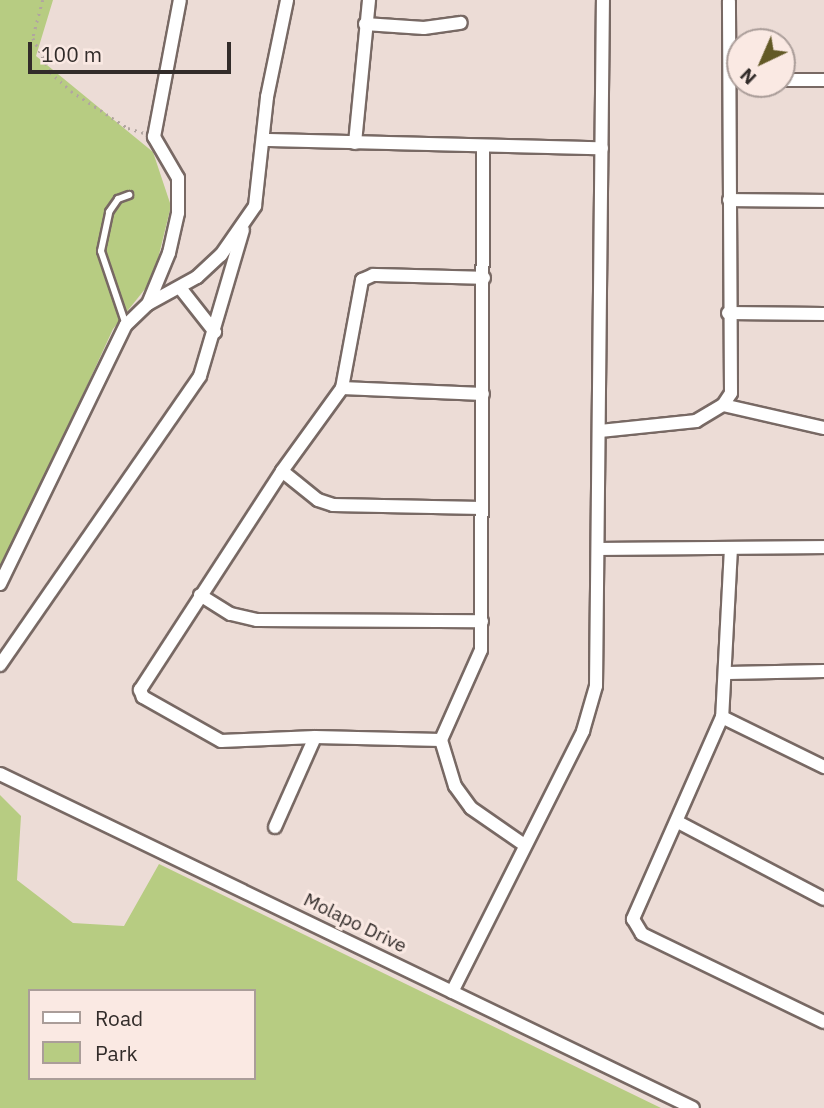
<!DOCTYPE html>
<style>
body{margin:0}
#map{position:relative;width:824px;height:1108px;overflow:hidden;background:#ecdcd6;font-family:"IBM Plex Sans",sans-serif}
div>[style]{position:absolute}
.green>*{inset:0;background:#b7cc82}
.path>*{height:2.5px;margin-top:-1.25px;transform-origin:0;background:repeating-linear-gradient(90deg,#b1a5a0 0 2px,transparent 0 7px)}
.roads{filter:drop-shadow(2px 0 #786964) drop-shadow(-2px 0 #786964) drop-shadow(0 2px #786964) drop-shadow(0 -2px #786964)}
.service>*{height:6px;margin:-3px;padding:0 3px;transform-origin:3px;border-radius:3px;background:#fff}
.minor>*{height:12px;margin:-6px;padding:0 6px;transform-origin:6px;border-radius:6px;background:#fff}
span{translate:-50% -50%;white-space:nowrap;text-align:center;line-height:1.15;-webkit-text-stroke:6px #fae9e3;paint-order:stroke}
.street-label{font-size:19px;color:#322c2a}
.legend{position:absolute;left:28px;top:989px;width:228px;height:91px;box-sizing:border-box;background:#fae9e3;border:2px solid #aa9d99;margin:0;padding:9px 12px;list-style:none;font-size:21px;color:#322c2a}
.legend li{display:flex;align-items:center;gap:14px;height:35px}
.legend b{width:35px;border:2px solid #aa9d99}
.north{position:absolute;left:726px;top:28px;width:70px;height:70px;box-sizing:border-box;background:#fae9e3;border:2px solid #aa9d99;border-radius:50%;rotate:224deg;font-size:19px;font-weight:700;line-height:28px;text-align:center;color:#322c2a}
.north::after{content:'';display:block;margin:auto;width:24px;height:32px;background:#625926;clip-path:polygon(50% 0,100% 100%,50% 72%,0 100%)}
.scale{position:absolute;left:28px;top:42px;width:203px;height:32px;box-sizing:border-box;border:4px solid #322c2a;border-top:0;padding-left:9px;font-size:21px;line-height:24px;white-space:nowrap;color:#322c2a;-webkit-text-stroke:5px #fae9e3;paint-order:stroke}
</style>
<div id="map">
<div class="green">
<div style="clip-path:polygon(0 0,53px 0,36px 56px,153px 152px,171px 206px,153px 279px,113px 329px,0 575px)"></div>
<div style="clip-path:polygon(evenodd,0 795px,21px 816px,17px 880px,73px 923px,124px 926px,159px 864px,661px 1108px,0 1108px,0 795px,30px 991px,254px 991px,254px 1078px,30px 1078px,30px 991px)"></div>
</div>
<div class="path">
<div style="left:43px;top:0;width:39px;rotate:105deg"></div>
<div style="left:33px;top:38px;width:38px;rotate:63deg"></div>
<div style="left:50px;top:72px;width:28px;rotate:42deg"></div>
<div style="left:71px;top:91px;width:68px;rotate:33deg"></div>
<div style="left:128px;top:128px;width:17px;rotate:17deg"></div>
</div>
<div class="roads">
<div class="service">
<div style="left:126px;top:325px;width:78px;rotate:-108.7deg"></div>
<div style="left:101px;top:251px;width:40px;rotate:-78deg"></div>
<div style="left:109px;top:212px;width:16px;rotate:-55deg"></div>
<div style="left:118px;top:199px;width:12px;rotate:-20deg"></div>
</div>
<div class="minor">
<div style="left:365px;top:24px;width:59px;rotate:3.9deg"></div>
<div style="left:424px;top:28px;width:37px;rotate:-8deg"></div>
<div style="left:782px;top:80px;width:42px"></div>
<div style="left:265px;top:140px;width:337px;rotate:1.4deg"></div>
<div style="left:355px;top:143px;width:144px;rotate:-84.4deg"></div>
<div style="left:483px;top:146px;width:504px;rotate:90.23deg"></div>
<div style="left:481px;top:650px;width:98px;rotate:114deg"></div>
<div style="left:441px;top:740px;width:48px;rotate:73.1deg"></div>
<div style="left:455px;top:786px;width:27px;rotate:54deg"></div>
<div style="left:471px;top:808px;width:63px;rotate:34.7deg"></div>
<div style="left:729px;top:200px;width:95px;rotate:0.6deg"></div>
<div style="left:181px;top:289px;width:55px;rotate:51.7deg"></div>
<div style="left:148px;top:304px;width:55px;rotate:-67.6deg"></div>
<div style="left:169px;top:253px;width:41px;rotate:-77.3deg"></div>
<div style="left:178px;top:213px;width:35px;rotate:-90deg"></div>
<div style="left:178px;top:178px;width:48px;rotate:-120.3deg"></div>
<div style="left:154px;top:137px;width:139px;rotate:-79.3deg"></div>
<div style="left:728px;top:313px;width:96px;rotate:0.6deg"></div>
<div style="left:342px;top:388px;width:141px;rotate:2.4deg"></div>
<div style="left:723px;top:405px;width:104px;rotate:12.8deg"></div>
<div style="left:600px;top:431px;width:97px;rotate:-5.9deg"></div>
<div style="left:696px;top:421px;width:31px;rotate:-31deg"></div>
<div style="left:723px;top:405px;width:14px;rotate:-56deg"></div>
<div style="left:731px;top:393px;width:392px;rotate:-90.3deg"></div>
<div style="left:282px;top:471px;width:46px;rotate:38.9deg"></div>
<div style="left:318px;top:500px;width:16px;rotate:18deg"></div>
<div style="left:333px;top:505px;width:149px;rotate:1.2deg"></div>
<div style="left:731px;top:548px;width:169px;rotate:93deg"></div>
<div style="left:722px;top:717px;width:221px;rotate:113.8deg"></div>
<div style="left:633px;top:919px;width:17px;rotate:59deg"></div>
<div style="left:642px;top:934px;width:202px;rotate:25.8deg"></div>
<div style="left:601px;top:549px;width:223px;rotate:-0.5deg"></div>
<div style="left:0;top:584px;width:288px;rotate:-64.1deg"></div>
<div style="left:126px;top:325px;width:30px;rotate:-44deg"></div>
<div style="left:148px;top:304px;width:56px;rotate:-28.9deg"></div>
<div style="left:197px;top:277px;width:33px;rotate:-43deg"></div>
<div style="left:221px;top:255px;width:60px;rotate:-55.2deg"></div>
<div style="left:255px;top:206px;width:110px;rotate:-83.7deg"></div>
<div style="left:267px;top:97px;width:99px;rotate:-78.3deg"></div>
<div style="left:200px;top:595px;width:36px;rotate:32deg"></div>
<div style="left:231px;top:614px;width:27px;rotate:13deg"></div>
<div style="left:257px;top:620px;width:225px;rotate:0.3deg"></div>
<div style="left:0;top:665px;width:351px;rotate:-55.3deg"></div>
<div style="left:200px;top:376px;width:152px;rotate:-73.6deg"></div>
<div style="left:728px;top:673px;width:96px;rotate:-1.2deg"></div>
<div style="left:722px;top:717px;width:114px;rotate:26.1deg"></div>
<div style="left:441px;top:740px;width:126px;rotate:-178.6deg"></div>
<div style="left:315px;top:737px;width:94px;rotate:177.6deg"></div>
<div style="left:221px;top:741px;width:90px;rotate:-150.6deg"></div>
<div style="left:143px;top:697px;width:8px;rotate:-113deg"></div>
<div style="left:140px;top:690px;width:261px;rotate:-57deg"></div>
<div style="left:282px;top:471px;width:102px;rotate:-54.1deg"></div>
<div style="left:342px;top:388px;width:110px;rotate:-79.5deg"></div>
<div style="left:362px;top:280px;width:12px;rotate:-24deg"></div>
<div style="left:373px;top:275px;width:111px;rotate:1.5deg"></div>
<div style="left:0;top:774px;width:769px;rotate:25.73deg"></div>
<div style="left:678px;top:822px;width:165px;rotate:27.8deg"></div>
<div style="left:275px;top:827px;width:98px;rotate:-66deg"></div>
<div style="left:452px;top:992px;width:292px;rotate:-63.3deg"></div>
<div style="left:583px;top:731px;width:47px;rotate:-73.9deg"></div>
<div style="left:596px;top:686px;width:686px;rotate:-89.42deg"></div>
</div>
</div>
<div class="street-label">
<span style="left:355px;top:923px;rotate:26deg">Molapo Drive</span>
</div>
<ul class="legend">
<li><b style="height:9px;background:#fff"></b>Road</li>
<li><b style="height:19px;background:#b7cc82"></b>Park</li>
</ul>
<div class="north">N</div>
<div class="scale">100 m</div>
</div>
